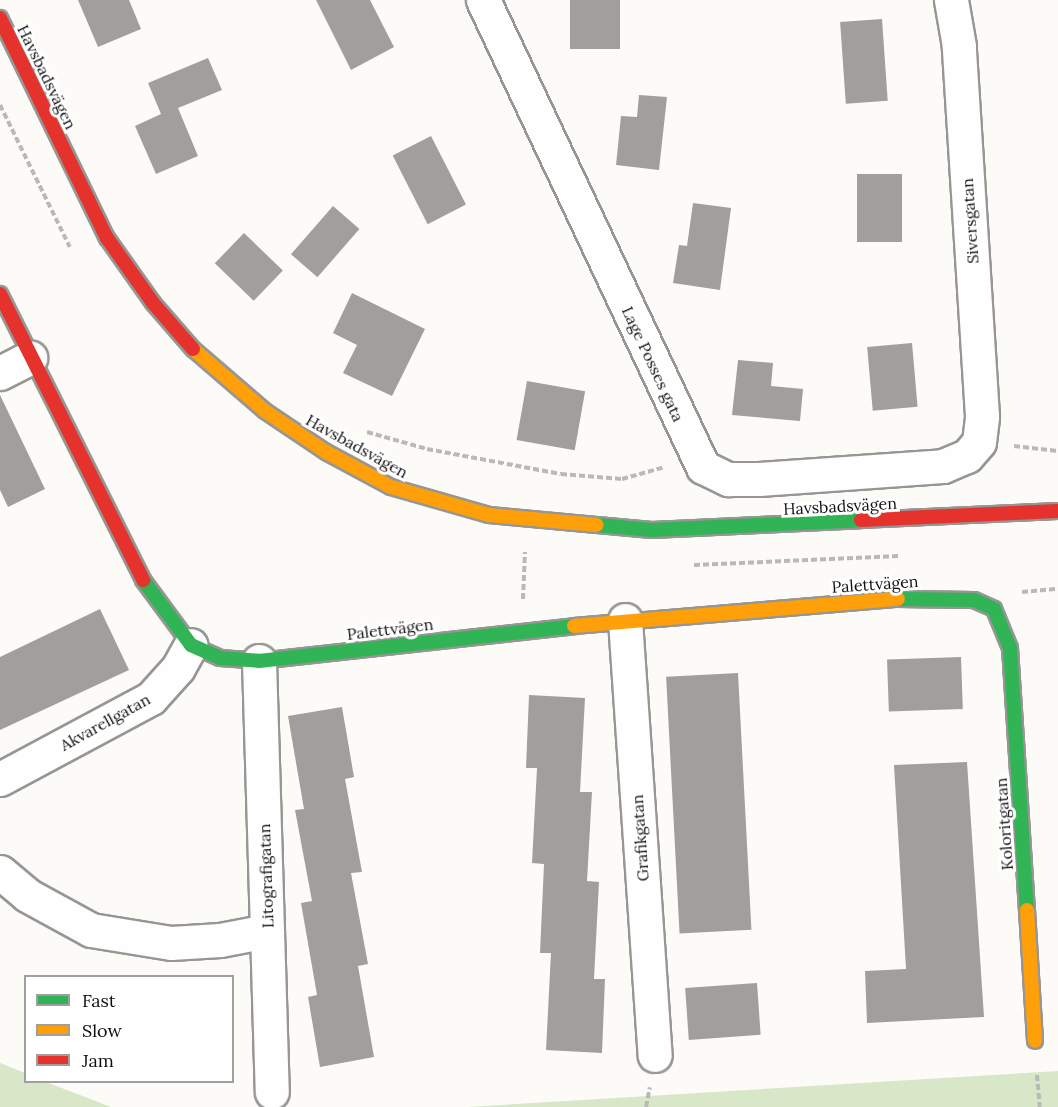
<!DOCTYPE html>
<meta charset="utf-8">
<style>
body{margin:0}
#map{position:relative;width:1058px;height:1107px;overflow:hidden;background:#fcfbf7;font-family:Lora,serif}
div>[style]{position:absolute}
.forest>*{inset:0;background:#d7e7c8}
.building>*{inset:0;background:#a09f9c;transform-origin:0 0}
.path>*{height:4px;margin-top:-2px;transform-origin:0;background:repeating-linear-gradient(90deg,#b9b9b8 0 6px,transparent 0 9px)}
.roads{filter:drop-shadow(2px 0 #969694) drop-shadow(-2px 0 #969694) drop-shadow(0 2px #969694) drop-shadow(0 -2px #969694)}
.street>*{height:33px;margin:-16.5px;padding:0 16.5px;transform-origin:16.5px;border-radius:16.5px;background:#fffefe}
.fast>*{height:14px;margin:-7px;padding:0 7px;transform-origin:7px;border-radius:7px;background:#30b455}
.slow>*{height:14px;margin:-7px;padding:0 7px;transform-origin:7px;border-radius:7px;background:#ff9f0a}
.jam>*{height:14px;margin:-7px;padding:0 7px;transform-origin:7px;border-radius:7px;background:#e5322d}
span{translate:-50% -50%;white-space:nowrap;text-align:center;line-height:1.15;-webkit-text-stroke:6px #fff;paint-order:stroke}
.street-label{font-size:16px;color:#101010}
.legend{position:absolute;left:24px;top:975px;width:210px;height:108px;box-sizing:border-box;background:#fff;border:2px solid #9f9f9f;margin:0;padding:8px 10px;list-style:none;font-size:18px;color:#101010}
.legend li{display:flex;align-items:center;gap:12px;height:30px}
.legend b{width:30px;border:2px solid #9f9f9f}
</style>
<div id="map">
<div class="forest">
<div style="clip-path:polygon(0 1063px,25px 1073px,26px 1082px,46px 1082px,111px 1107px,0 1107px)"></div>
<div style="clip-path:polygon(1058px 1071px,1058px 1107px,467px 1107px)"></div>
</div>
<div class="building">
<div style="clip-path:polygon(78px 0,129px 0,141px 29px,98px 47px)"></div>
<div style="clip-path:polygon(316px 0,370px 0,394px 47px,351px 70px)"></div>
<div style="left:570px;top:0;width:50px;height:49px"></div>
<div style="left:882px;top:19px;width:82px;height:42px;rotate:86deg"></div>
<div style="clip-path:polygon(208px 58px,222px 90px,178px 108px,198px 156px,156px 174px,135px 126px,161px 114px,148px 83px)"></div>
<div style="clip-path:polygon(639px 95px,667px 97px,659px 170px,616px 165px,621px 116px,637px 117px)"></div>
<div style="left:431px;top:136px;width:77px;height:43px;rotate:63deg"></div>
<div style="left:857px;top:174px;width:45px;height:68px"></div>
<div style="clip-path:polygon(693px 203px,731px 208px,720px 290px,673px 283px,679px 245px,687px 246px)"></div>
<div style="left:333px;top:206px;width:35px;height:64px;rotate:41deg"></div>
<div style="left:244px;top:233px;width:54px;height:42px;rotate:44deg"></div>
<div style="clip-path:polygon(352px 293px,425px 329px,392px 396px,343px 373px,357px 345px,333px 333px)"></div>
<div style="left:912px;top:343px;width:64px;height:45px;rotate:85deg"></div>
<div style="clip-path:polygon(738px 360px,773px 363px,771px 386px,803px 389px,800px 421px,732px 415px)"></div>
<div style="left:527px;top:381px;width:59px;height:60px;rotate:10deg"></div>
<div style="clip-path:polygon(0 395px,45px 489px,8px 507px,0 490px)"></div>
<div style="clip-path:polygon(100px 609px,129px 670px,0 730px,0 657px)"></div>
<div style="left:961px;top:657px;width:52px;height:74px;rotate:88deg"></div>
<div style="left:738px;top:673px;width:257px;height:72px;rotate:87deg"></div>
<div style="clip-path:polygon(529px 695px,585px 698px,580px 792px,592px 792px,587px 881px,599px 882px,594px 979px,605px 979px,602px 1053px,546px 1050px,551px 953px,540px 953px,544px 864px,532px 863px,537px 768px,526px 768px)"></div>
<div style="clip-path:polygon(342px 707px,354px 777px,345px 779px,362px 872px,351px 873px,368px 964px,358px 966px,374px 1057px,320px 1067px,308px 997px,317px 995px,301px 903px,312px 901px,295px 810px,304px 809px,288px 716px)"></div>
<div style="clip-path:polygon(967px 762px,984px 1017px,867px 1023px,865px 971px,906px 969px,894px 765px)"></div>
<div style="left:757px;top:983px;width:52px;height:72px;rotate:86deg"></div>
</div>
<div class="path">
<div style="left:0;top:105px;width:158px;rotate:63.8deg"></div>
<div style="left:367px;top:432px;width:62px;rotate:15.8deg"></div>
<div style="left:427px;top:449px;width:136px;rotate:10.6deg"></div>
<div style="left:561px;top:474px;width:61px;rotate:4.7deg"></div>
<div style="left:622px;top:479px;width:45px;rotate:-15.6deg"></div>
<div style="left:1014px;top:446px;width:44px;rotate:6.5deg"></div>
<div style="left:694px;top:565px;width:205px;rotate:-2.5deg"></div>
<div style="left:1022px;top:592px;width:36px;rotate:-5deg"></div>
<div style="left:523px;top:599px;width:47px;rotate:-87.6deg"></div>
<div style="left:1037px;top:1075px;width:32px;rotate:85deg"></div>
<div style="left:646px;top:1107px;width:20px;rotate:-79deg"></div>
</div>
<div class="roads">
<div class="street">
<div style="left:483px;top:0;width:516px;rotate:64.78deg"></div>
<div style="left:703px;top:467px;width:28px;rotate:26deg"></div>
<div style="left:728px;top:479px;width:31px"></div>
<div style="left:759px;top:479px;width:184px;rotate:-4deg"></div>
<div style="left:943px;top:466px;width:26px;rotate:-23deg"></div>
<div style="left:967px;top:456px;width:18px;rotate:-49deg"></div>
<div style="left:979px;top:442px;width:26px;rotate:-83deg"></div>
<div style="left:982px;top:416px;width:371px;rotate:-93.6deg"></div>
<div style="left:959px;top:46px;width:47px;rotate:-99.9deg"></div>
<div style="left:0;top:373px;width:34px;rotate:-27deg"></div>
<div style="left:625px;top:620px;width:436px;rotate:86.1deg"></div>
<div style="left:259px;top:661px;width:431px;rotate:88.3deg"></div>
<div style="left:0;top:779px;width:171px;rotate:-28.2deg"></div>
<div style="left:151px;top:698px;width:40px;rotate:-48deg"></div>
<div style="left:178px;top:668px;width:26px;rotate:-61deg"></div>
<div style="left:0;top:872px;width:35px;rotate:40deg"></div>
<div style="left:27px;top:895px;width:73px;rotate:28.7deg"></div>
<div style="left:91px;top:930px;width:81px;rotate:9.2deg"></div>
<div style="left:171px;top:943px;width:49px;rotate:-3.5deg"></div>
<div style="left:220px;top:940px;width:48px;rotate:-10.8deg"></div>
</div>
<div class="fast">
<div style="left:597px;top:525px;width:55px;rotate:5.2deg"></div>
<div style="left:652px;top:530px;width:209px;rotate:-2.7deg"></div>
<div style="left:143px;top:580px;width:81px;rotate:53.6deg"></div>
<div style="left:191px;top:645px;width:32px;rotate:24deg"></div>
<div style="left:220px;top:658px;width:39px;rotate:4deg"></div>
<div style="left:259px;top:661px;width:317px;rotate:-6.3deg"></div>
<div style="left:898px;top:599px;width:76px;rotate:0.8deg"></div>
<div style="left:974px;top:600px;width:22px;rotate:24deg"></div>
<div style="left:994px;top:609px;width:42px;rotate:67.7deg"></div>
<div style="left:1010px;top:648px;width:263px;rotate:86.3deg"></div>
</div>
<div class="slow">
<div style="left:193px;top:349px;width:95px;rotate:40.7deg"></div>
<div style="left:265px;top:411px;width:73px;rotate:33.9deg"></div>
<div style="left:326px;top:452px;width:74px;rotate:28.3deg"></div>
<div style="left:391px;top:487px;width:102px;rotate:15.9deg"></div>
<div style="left:489px;top:515px;width:108px;rotate:5.3deg"></div>
<div style="left:574px;top:626px;width:325px;rotate:-4.8deg"></div>
<div style="left:1027px;top:910px;width:131px;rotate:86.5deg"></div>
</div>
<div class="jam">
<div style="left:0;top:18px;width:245px;rotate:64.1deg"></div>
<div style="left:107px;top:238px;width:80px;rotate:54.7deg"></div>
<div style="left:153px;top:303px;width:61px;rotate:49deg"></div>
<div style="left:0;top:294px;width:320px;rotate:63.4deg"></div>
<div style="left:861px;top:520px;width:197px;rotate:-2.6deg"></div>
</div>
</div>
<div class="street-label">
<span style="left:47px;top:77px;rotate:64deg">Havsbadsvägen</span>
<span style="left:970px;top:221px;rotate:-94deg">Siversgatan</span>
<span style="left:653px;top:364px;rotate:65deg">Lage Posses gata</span>
<span style="left:357px;top:446px;rotate:29deg">Havsbadsvägen</span>
<span style="left:840px;top:506px;rotate:-3deg">Havsbadsvägen</span>
<span style="left:875px;top:584px;rotate:-4deg">Palettvägen</span>
<span style="left:390px;top:629px;rotate:-7deg">Palettvägen</span>
<span style="left:105px;top:722px;rotate:-29deg">Akvarellgatan</span>
<span style="left:1004px;top:824px;rotate:-94deg">Koloritgatan</span>
<span style="left:640px;top:838px;rotate:-94deg">Grafikgatan</span>
<span style="left:266px;top:876px;rotate:-92deg">Litografigatan</span>
</div>
<ul class="legend">
<li><b style="height:8px;background:#30b455"></b>Fast</li>
<li><b style="height:8px;background:#ff9f0a"></b>Slow</li>
<li><b style="height:8px;background:#e5322d"></b>Jam</li>
</ul>
</div>
